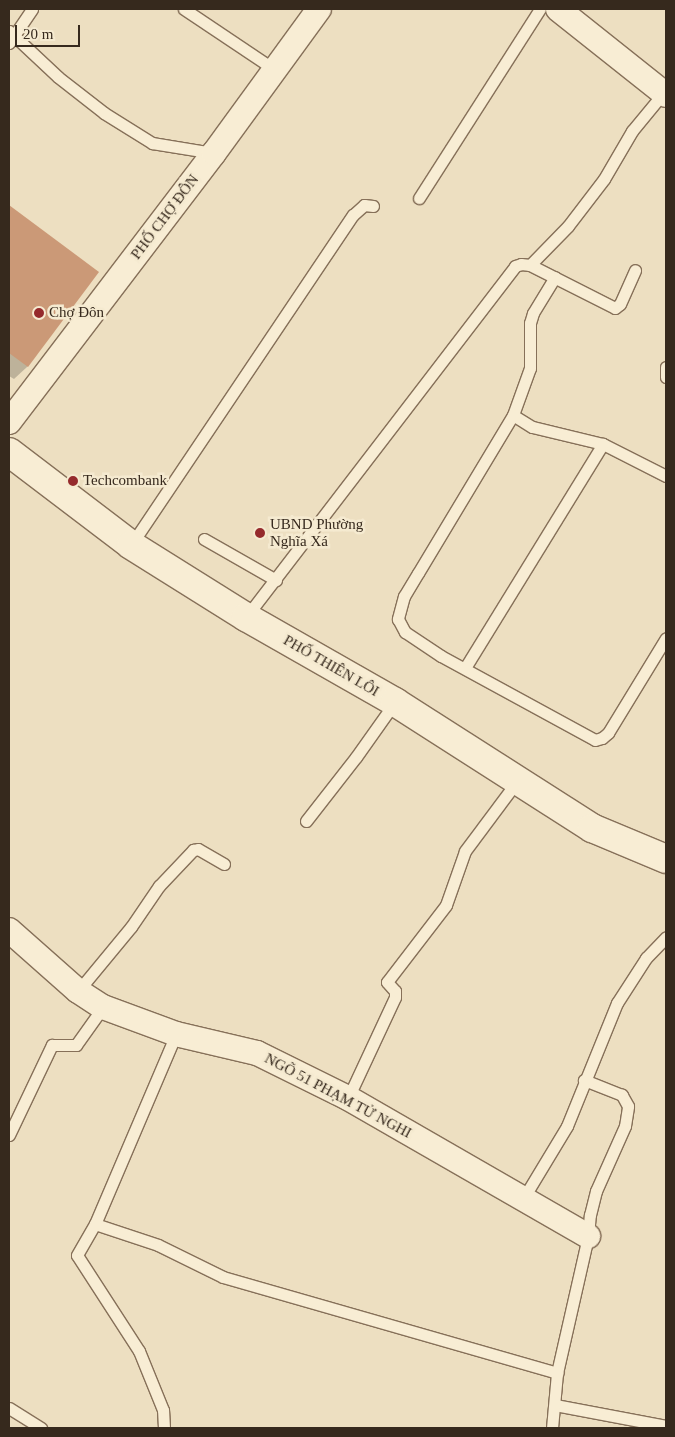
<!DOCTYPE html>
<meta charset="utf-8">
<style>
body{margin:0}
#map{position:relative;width:675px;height:1437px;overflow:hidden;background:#eddfc1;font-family:Georgia,serif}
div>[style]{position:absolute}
.shadow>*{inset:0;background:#0003}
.building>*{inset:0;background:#cb9977}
.roads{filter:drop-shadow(1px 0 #867059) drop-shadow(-1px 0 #867059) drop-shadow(0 1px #867059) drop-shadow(0 -1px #867059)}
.lane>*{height:11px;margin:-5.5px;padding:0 5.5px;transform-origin:5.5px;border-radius:5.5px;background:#f8edd4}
.street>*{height:24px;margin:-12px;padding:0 12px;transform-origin:12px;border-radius:12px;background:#f8edd4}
.secondary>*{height:28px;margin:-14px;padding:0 14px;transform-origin:14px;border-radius:14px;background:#f8edd4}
.dots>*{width:14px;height:14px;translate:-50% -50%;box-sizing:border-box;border:2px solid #f5ead0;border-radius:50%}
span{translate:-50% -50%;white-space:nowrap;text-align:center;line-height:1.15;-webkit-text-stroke:5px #f5ead0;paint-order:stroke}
.street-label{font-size:15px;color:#36291d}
.poi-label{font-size:15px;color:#36291d}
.left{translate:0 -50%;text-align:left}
.frame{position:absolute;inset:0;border:10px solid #36291d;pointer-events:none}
.scale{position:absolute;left:15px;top:25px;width:65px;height:22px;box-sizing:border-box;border:2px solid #36291d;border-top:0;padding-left:6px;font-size:15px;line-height:18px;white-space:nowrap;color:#36291d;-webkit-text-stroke:4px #f5ead0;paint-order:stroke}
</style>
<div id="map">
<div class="shadow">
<div style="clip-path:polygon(9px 207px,97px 272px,27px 367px,14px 379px,9px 376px)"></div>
</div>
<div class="building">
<div style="clip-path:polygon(9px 205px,99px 272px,28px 367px,9px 353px)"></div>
</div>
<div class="roads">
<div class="lane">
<div style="left:184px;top:9px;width:110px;rotate:33.8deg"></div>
<div style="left:9px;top:31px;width:67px;rotate:43.2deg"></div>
<div style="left:58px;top:77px;width:58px;rotate:38deg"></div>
<div style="left:104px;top:113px;width:57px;rotate:32deg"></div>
<div style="left:152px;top:143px;width:63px;rotate:9.2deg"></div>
<div style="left:9px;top:43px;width:41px;rotate:-55.9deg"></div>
<div style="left:419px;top:198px;width:224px;rotate:-57.4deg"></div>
<div style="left:530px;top:265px;width:54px;rotate:-45.7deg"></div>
<div style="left:568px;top:226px;width:59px;rotate:-52.5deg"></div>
<div style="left:604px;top:179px;width:56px;rotate:-59.7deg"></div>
<div style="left:632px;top:131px;width:52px;rotate:-50.5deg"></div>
<div style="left:666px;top:367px;width:10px;rotate:90deg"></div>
<div style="left:513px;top:415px;width:50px;rotate:-70.1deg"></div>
<div style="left:530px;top:368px;width:45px;rotate:-90deg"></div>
<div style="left:530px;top:323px;width:10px;rotate:-73deg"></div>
<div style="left:533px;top:313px;width:42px;rotate:-58.6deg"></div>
<div style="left:666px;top:476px;width:71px;rotate:-153.1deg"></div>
<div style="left:603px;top:444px;width:73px;rotate:-166.5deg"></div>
<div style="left:532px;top:427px;width:22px;rotate:-148deg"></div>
<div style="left:513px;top:415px;width:184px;rotate:121deg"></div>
<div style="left:418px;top:573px;width:27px;rotate:121deg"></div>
<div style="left:404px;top:596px;width:24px;rotate:105deg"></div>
<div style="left:398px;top:619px;width:15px;rotate:62deg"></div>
<div style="left:405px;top:632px;width:43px;rotate:33.7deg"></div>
<div style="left:441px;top:656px;width:175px;rotate:28.6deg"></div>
<div style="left:595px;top:740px;width:7px;rotate:-16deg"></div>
<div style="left:602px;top:738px;width:8px;rotate:-40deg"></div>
<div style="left:608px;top:733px;width:111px;rotate:-58.6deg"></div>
<div style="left:204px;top:539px;width:83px;rotate:29.7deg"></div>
<div style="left:131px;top:545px;width:398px;rotate:-56.1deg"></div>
<div style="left:353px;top:215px;width:15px;rotate:-42deg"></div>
<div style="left:364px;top:205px;width:9px;rotate:6deg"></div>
<div style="left:246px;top:617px;width:442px;rotate:-52.5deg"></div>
<div style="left:515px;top:266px;width:6px;rotate:-18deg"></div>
<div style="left:521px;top:264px;width:9px;rotate:6deg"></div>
<div style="left:530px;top:265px;width:95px;rotate:26.8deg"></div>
<div style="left:615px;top:308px;width:6px;rotate:-39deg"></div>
<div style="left:620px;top:304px;width:37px;rotate:-66deg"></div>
<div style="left:465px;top:668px;width:263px;rotate:-58.4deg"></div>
<div style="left:306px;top:821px;width:81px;rotate:-52deg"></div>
<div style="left:356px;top:757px;width:67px;rotate:-54.7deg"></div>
<div style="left:78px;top:991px;width:83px;rotate:-50.4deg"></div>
<div style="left:131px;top:927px;width:50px;rotate:-55.7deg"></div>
<div style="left:159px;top:886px;width:50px;rotate:-46.6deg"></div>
<div style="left:193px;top:850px;width:5px;rotate:-11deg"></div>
<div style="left:198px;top:849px;width:30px;rotate:30deg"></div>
<div style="left:348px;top:1098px;width:111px;rotate:-65deg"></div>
<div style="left:395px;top:997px;width:6px;rotate:-90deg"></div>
<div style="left:395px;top:991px;width:12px;rotate:-132deg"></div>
<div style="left:387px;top:982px;width:97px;rotate:-52.5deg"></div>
<div style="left:446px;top:905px;width:57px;rotate:-70.6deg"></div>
<div style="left:465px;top:851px;width:89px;rotate:-53.3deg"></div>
<div style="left:9px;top:1135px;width:100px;rotate:-64.5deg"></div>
<div style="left:52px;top:1045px;width:24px"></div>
<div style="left:76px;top:1045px;width:47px;rotate:-54.6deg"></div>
<div style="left:523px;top:1199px;width:85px;rotate:-58.9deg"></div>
<div style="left:567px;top:1126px;width:133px;rotate:-67.9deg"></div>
<div style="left:617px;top:1003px;width:54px;rotate:-57.2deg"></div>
<div style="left:646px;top:958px;width:29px;rotate:-46deg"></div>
<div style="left:95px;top:1224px;width:66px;rotate:18.4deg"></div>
<div style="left:158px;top:1245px;width:72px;rotate:26.2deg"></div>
<div style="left:223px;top:1277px;width:348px;rotate:16deg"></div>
<div style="left:555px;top:1405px;width:113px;rotate:10.7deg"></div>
<div style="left:9px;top:1408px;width:38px;rotate:32deg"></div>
<div style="left:164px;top:1428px;width:18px;rotate:-93deg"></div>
<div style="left:163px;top:1410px;width:64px;rotate:-112.1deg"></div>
<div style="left:139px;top:1351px;width:114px;rotate:-122.9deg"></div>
<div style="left:77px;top:1255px;width:36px;rotate:-60deg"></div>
<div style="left:95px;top:1224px;width:207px;rotate:-66.9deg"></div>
<div style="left:552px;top:1428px;width:55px;rotate:-84.8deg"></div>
<div style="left:557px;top:1373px;width:140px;rotate:-77.2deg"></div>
<div style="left:588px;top:1236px;width:21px;rotate:-85deg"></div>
<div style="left:590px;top:1215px;width:25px;rotate:-76deg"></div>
<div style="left:596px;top:1191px;width:71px;rotate:-66deg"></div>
<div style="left:625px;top:1126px;width:20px;rotate:-81deg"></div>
<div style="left:628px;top:1106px;width:13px;rotate:-119deg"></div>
<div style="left:622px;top:1095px;width:41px;rotate:-158.5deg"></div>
</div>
<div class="street">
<div style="left:558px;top:9px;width:138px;rotate:38.5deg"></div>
<div style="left:9px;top:422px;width:338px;rotate:-52.7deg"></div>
<div style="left:214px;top:153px;width:178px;rotate:-53.9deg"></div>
<div style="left:9px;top:930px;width:92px;rotate:41.5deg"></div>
<div style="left:78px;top:991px;width:30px;rotate:33deg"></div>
<div style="left:103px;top:1007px;width:78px;rotate:20.3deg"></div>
<div style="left:176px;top:1034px;width:83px;rotate:13.2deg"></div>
<div style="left:257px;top:1053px;width:102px;rotate:26.3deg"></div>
<div style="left:348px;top:1098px;width:277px;rotate:29.9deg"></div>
</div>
<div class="secondary">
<div style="left:9px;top:452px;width:153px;rotate:37.3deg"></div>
<div style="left:131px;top:545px;width:136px;rotate:32.1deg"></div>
<div style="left:246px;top:617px;width:172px;rotate:29.7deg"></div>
<div style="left:395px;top:702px;width:234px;rotate:32.6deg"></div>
<div style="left:592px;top:828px;width:80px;rotate:22.7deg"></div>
</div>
</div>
<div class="dots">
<div style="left:39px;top:313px;background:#952a2c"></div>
<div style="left:73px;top:481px;background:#952a2c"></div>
<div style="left:260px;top:533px;background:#952a2c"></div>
</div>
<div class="street-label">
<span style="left:165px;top:217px;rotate:-53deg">PHỐ CHỢ ĐÔN</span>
<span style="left:331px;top:666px;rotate:30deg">PHỐ THIÊN LÔI</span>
<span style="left:338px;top:1096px;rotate:28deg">NGÕ 51 PHẠM TỬ NGHI</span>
</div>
<div class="poi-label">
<span class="left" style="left:49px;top:313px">Chợ Đôn</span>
<span class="left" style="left:83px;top:481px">Techcombank</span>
<span class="left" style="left:270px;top:533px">UBND Phường<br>Nghĩa Xá</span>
</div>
<div class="frame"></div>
<div class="scale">20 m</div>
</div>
